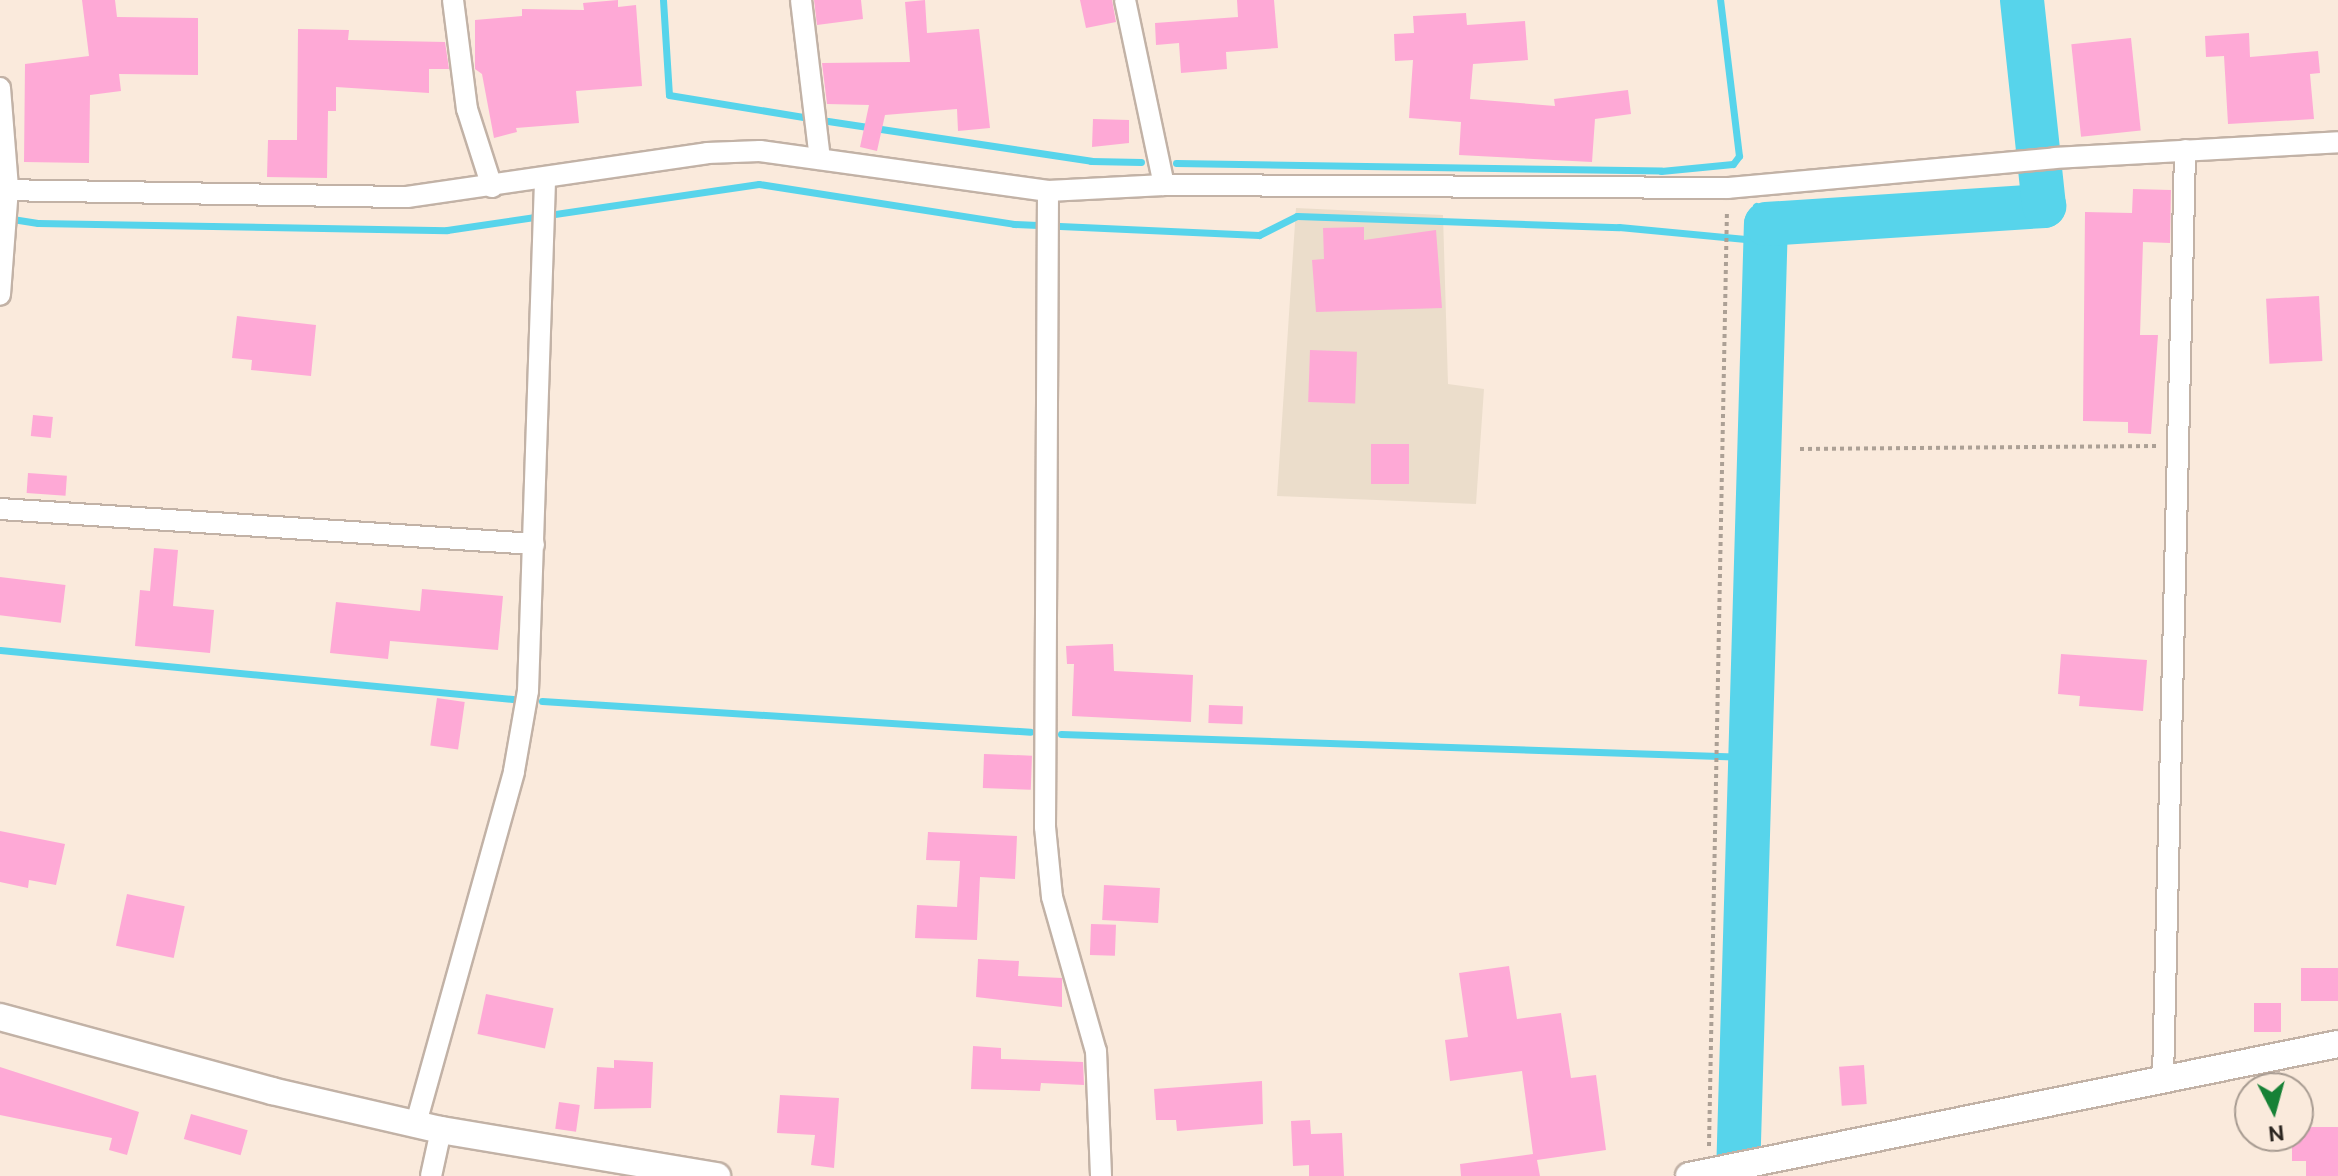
<!DOCTYPE html>
<style>
body{margin:0}
#map{position:relative;width:2338px;height:1176px;overflow:hidden;background:#faeadc;font-family:Ubuntu,sans-serif}
div>[style]{position:absolute}
.commercial>*{inset:0;background:#ebddcb}
.stream>*{height:7px;margin:-3.5px;padding:0 3.5px;transform-origin:3.5px;border-radius:3.5px;background:#57d4eb}
.river>*{height:44px;margin:-22px;padding:0 22px;transform-origin:22px;border-radius:22px;background:#57d4eb}
.building>*{inset:0;background:#fea9d6;transform-origin:0 0}
.path>*{height:4px;margin-top:-2px;transform-origin:0;background:repeating-linear-gradient(90deg,#aca095 0 4px,transparent 0 8px)}
.roads{filter:drop-shadow(2px 0 #c2b2a6) drop-shadow(-2px 0 #c2b2a6) drop-shadow(0 2px #c2b2a6) drop-shadow(0 -2px #c2b2a6)}
.street>*{height:20px;margin:-10px;padding:0 10px;transform-origin:10px;border-radius:10px;background:#fff}
.secondary>*{height:26px;margin:-13px;padding:0 13px;transform-origin:13px;border-radius:13px;background:#fff}
span{translate:-50% -50%;white-space:nowrap;text-align:center;line-height:1.15;-webkit-text-stroke:8px #faeadc;paint-order:stroke}
.north{position:absolute;left:2234px;top:1072px;width:80px;height:80px;box-sizing:border-box;background:#faeadc;border:2px solid #a79b91;border-radius:50%;rotate:174deg;font-size:22px;font-weight:700;line-height:32px;text-align:center;color:#2b2520}
.north::after{content:'';display:block;margin:auto;width:28px;height:36px;background:#178136;clip-path:polygon(50% 0,100% 100%,50% 72%,0 100%)}
</style>
<div id="map">
<div class="commercial">
<div style="clip-path:polygon(1296px 208px,1443px 215px,1448px 384px,1484px 389px,1476px 504px,1277px 496px)"></div>
</div>
<div class="stream">
<div style="left:663px;top:0;width:95px;rotate:86.4deg"></div>
<div style="left:669px;top:95px;width:136px;rotate:9.3deg"></div>
<div style="left:828px;top:121px;width:266px;rotate:8.6deg"></div>
<div style="left:1091px;top:161px;width:50px;rotate:1.1deg"></div>
<div style="left:1176px;top:163px;width:485px;rotate:0.9deg"></div>
<div style="left:1661px;top:171px;width:72px;rotate:-5.6deg"></div>
<div style="left:1733px;top:164px;width:10px;rotate:-53deg"></div>
<div style="left:1739px;top:156px;width:157px;rotate:-96.9deg"></div>
<div style="left:1756px;top:206px;width:21px;rotate:61deg"></div>
<div style="left:6px;top:218px;width:32px;rotate:9deg"></div>
<div style="left:38px;top:223px;width:409px;rotate:1deg"></div>
<div style="left:447px;top:230px;width:315px;rotate:-8.4deg"></div>
<div style="left:759px;top:184px;width:258px;rotate:8.9deg"></div>
<div style="left:1014px;top:224px;width:245px;rotate:2.6deg"></div>
<div style="left:1259px;top:235px;width:42px;rotate:-26.6deg"></div>
<div style="left:1297px;top:216px;width:322px;rotate:2deg"></div>
<div style="left:1619px;top:227px;width:148px;rotate:5.4deg"></div>
<div style="left:0;top:650px;width:515px;rotate:5.46deg"></div>
<div style="left:542px;top:701px;width:489px;rotate:3.6deg"></div>
<div style="left:1061px;top:734px;width:688px;rotate:1.91deg"></div>
</div>
<div class="river">
<div style="left:1738px;top:1176px;width:952px;rotate:-88.32deg"></div>
<div style="left:1766px;top:224px;width:279px;rotate:-3.7deg"></div>
<div style="left:2044px;top:206px;width:207px;rotate:-96.1deg"></div>
</div>
<div class="building">
<div style="clip-path:polygon(82px 0,115px 0,117px 17px,198px 18px,198px 75px,119px 74px,121px 91px,90px 95px,89px 163px,24px 162px,25px 64px,89px 56px)"></div>
<div style="clip-path:polygon(618px 0,618px 7px,636px 5px,642px 86px,576px 91px,579px 123px,516px 128px,517px 132px,494px 138px,482px 74px,475px 69px,475px 20px,522px 16px,522px 9px,584px 10px,583px 3px)"></div>
<div style="clip-path:polygon(814px 0,861px 0,863px 19px,817px 25px)"></div>
<div style="clip-path:polygon(925px 0,927px 33px,979px 29px,990px 128px,958px 131px,957px 109px,885px 115px,877px 151px,860px 147px,869px 105px,827px 104px,822px 63px,910px 62px,905px 2px)"></div>
<div style="clip-path:polygon(1080px 0,1112px 0,1116px 22px,1086px 28px)"></div>
<div style="clip-path:polygon(1237px 0,1274px 0,1278px 48px,1226px 52px,1227px 69px,1181px 73px,1179px 43px,1156px 45px,1155px 23px,1238px 17px)"></div>
<div style="clip-path:polygon(1466px 13px,1467px 25px,1525px 21px,1528px 60px,1473px 64px,1470px 99px,1555px 106px,1554px 99px,1628px 90px,1631px 114px,1595px 119px,1592px 162px,1459px 155px,1461px 122px,1409px 118px,1413px 60px,1395px 61px,1394px 34px,1414px 33px,1413px 16px)"></div>
<div style="clip-path:polygon(298px 29px,349px 30px,348px 40px,445px 42px,449px 69px,429px 69px,429px 93px,336px 87px,336px 111px,328px 111px,327px 178px,267px 177px,268px 140px,297px 140px)"></div>
<div style="clip-path:polygon(2249px 33px,2250px 57px,2318px 51px,2320px 73px,2310px 74px,2314px 119px,2228px 124px,2224px 56px,2206px 57px,2205px 36px)"></div>
<div style="left:2131px;top:38px;width:93px;height:60px;rotate:84deg"></div>
<div style="clip-path:polygon(1093px 119px,1129px 120px,1129px 143px,1092px 147px)"></div>
<div style="clip-path:polygon(2133px 189px,2171px 190px,2170px 243px,2143px 242px,2140px 335px,2158px 335px,2151px 434px,2128px 433px,2128px 422px,2083px 421px,2085px 212px,2132px 213px)"></div>
<div style="clip-path:polygon(1364px 227px,1364px 240px,1436px 230px,1442px 308px,1316px 312px,1312px 260px,1324px 259px,1323px 228px)"></div>
<div style="left:2319px;top:296px;width:65px;height:53px;rotate:87deg"></div>
<div style="clip-path:polygon(237px 316px,316px 325px,311px 376px,251px 370px,252px 360px,232px 358px)"></div>
<div style="left:1310px;top:350px;width:47px;height:52px;rotate:2deg"></div>
<div style="left:33px;top:415px;width:20px;height:21px;rotate:6deg"></div>
<div style="left:1371px;top:444px;width:38px;height:40px"></div>
<div style="left:28px;top:473px;width:39px;height:20px;rotate:4deg"></div>
<div style="clip-path:polygon(154px 548px,178px 550px,173px 606px,214px 610px,210px 653px,135px 646px,140px 590px,150px 591px)"></div>
<div style="left:0;top:577px;width:66px;height:38px;rotate:7deg"></div>
<div style="clip-path:polygon(422px 589px,503px 596px,498px 650px,390px 641px,388px 659px,330px 653px,336px 602px,420px 611px)"></div>
<div style="clip-path:polygon(1113px 644px,1114px 671px,1193px 675px,1191px 722px,1072px 716px,1074px 664px,1067px 664px,1066px 646px)"></div>
<div style="clip-path:polygon(2061px 654px,2147px 660px,2143px 711px,2079px 706px,2080px 696px,2058px 694px)"></div>
<div style="left:437px;top:698px;width:28px;height:48px;rotate:8deg"></div>
<div style="left:1209px;top:705px;width:34px;height:18px;rotate:2deg"></div>
<div style="left:984px;top:754px;width:48px;height:34px;rotate:2deg"></div>
<div style="clip-path:polygon(0 831px,65px 844px,56px 885px,29px 880px,28px 888px,0 882px)"></div>
<div style="clip-path:polygon(928px 832px,1017px 836px,1015px 879px,980px 877px,977px 940px,915px 938px,917px 905px,957px 907px,960px 861px,926px 860px)"></div>
<div style="left:1104px;top:885px;width:56px;height:35px;rotate:3deg"></div>
<div style="left:127px;top:894px;width:59px;height:53px;rotate:12deg"></div>
<div style="left:1091px;top:924px;width:25px;height:31px;rotate:2deg"></div>
<div style="clip-path:polygon(978px 959px,1019px 961px,1018px 976px,1062px 978px,1062px 1007px,976px 997px)"></div>
<div style="clip-path:polygon(1509px 966px,1517px 1019px,1561px 1013px,1571px 1078px,1596px 1075px,1606px 1150px,1537px 1160px,1540px 1176px,1461px 1176px,1460px 1164px,1533px 1154px,1522px 1071px,1450px 1081px,1445px 1040px,1468px 1037px,1459px 973px)"></div>
<div style="left:2301px;top:968px;width:37px;height:33px"></div>
<div style="left:486px;top:994px;width:69px;height:41px;rotate:12deg"></div>
<div style="left:2254px;top:1003px;width:27px;height:29px"></div>
<div style="clip-path:polygon(973px 1046px,1001px 1048px,1001px 1059px,1083px 1062px,1084px 1085px,1041px 1083px,1040px 1091px,971px 1089px)"></div>
<div style="clip-path:polygon(614px 1060px,653px 1062px,651px 1108px,594px 1109px,597px 1067px,614px 1068px)"></div>
<div style="left:1864px;top:1065px;width:39px;height:25px;rotate:86deg"></div>
<div style="clip-path:polygon(0 1067px,139px 1112px,127px 1155px,109px 1150px,112px 1138px,0 1115px)"></div>
<div style="clip-path:polygon(1262px 1081px,1263px 1124px,1177px 1131px,1176px 1120px,1156px 1120px,1154px 1089px)"></div>
<div style="clip-path:polygon(780px 1095px,839px 1098px,834px 1168px,811px 1165px,815px 1135px,777px 1133px)"></div>
<div style="left:559px;top:1102px;width:21px;height:27px;rotate:8deg"></div>
<div style="left:191px;top:1114px;width:59px;height:26px;rotate:16deg"></div>
<div style="clip-path:polygon(1310px 1120px,1311px 1134px,1342px 1133px,1344px 1176px,1309px 1176px,1309px 1165px,1293px 1166px,1291px 1121px)"></div>
<div style="clip-path:polygon(2298px 1127px,2338px 1127px,2338px 1176px,2306px 1176px,2306px 1161px,2292px 1161px,2292px 1136px,2298px 1136px)"></div>
</div>
<div class="path">
<div style="left:1800px;top:449px;width:356px;rotate:-0.5deg"></div>
<div style="left:1709px;top:1146px;width:935px;rotate:-88.9deg"></div>
</div>
<div class="roads">
<div class="street">
<div style="left:453px;top:0;width:110px;rotate:82.7deg"></div>
<div style="left:467px;top:109px;width:82px;rotate:72.2deg"></div>
<div style="left:801px;top:0;width:160px;rotate:83.2deg"></div>
<div style="left:1125px;top:0;width:189px;rotate:78.1deg"></div>
<div style="left:0;top:88px;width:100px;rotate:85.4deg"></div>
<div style="left:8px;top:188px;width:107px;rotate:94.3deg"></div>
<div style="left:0;top:190px;width:407px;rotate:1deg"></div>
<div style="left:407px;top:197px;width:303px;rotate:-8.3deg"></div>
<div style="left:707px;top:153px;width:53px;rotate:-2.2deg"></div>
<div style="left:760px;top:151px;width:291px;rotate:7.9deg"></div>
<div style="left:1048px;top:191px;width:116px;rotate:-3deg"></div>
<div style="left:1164px;top:185px;width:564px;rotate:0.3deg"></div>
<div style="left:1728px;top:188px;width:328px;rotate:-5.2deg"></div>
<div style="left:2055px;top:158px;width:283px;rotate:-3.2deg"></div>
<div style="left:1048px;top:191px;width:636px;rotate:90.27deg"></div>
<div style="left:1045px;top:827px;width:70px;rotate:84.3deg"></div>
<div style="left:1052px;top:897px;width:160px;rotate:74.1deg"></div>
<div style="left:1096px;top:1051px;width:125px;rotate:87.7deg"></div>
<div style="left:0;top:509px;width:535px;rotate:3.75deg"></div>
<div style="left:2163px;top:1079px;width:929px;rotate:-88.64deg"></div>
<div style="left:416px;top:1123px;width:365px;rotate:-74.4deg"></div>
<div style="left:514px;top:771px;width:81px;rotate:-80.1deg"></div>
<div style="left:528px;top:691px;width:511px;rotate:-88.09deg"></div>
<div style="left:431px;top:1176px;width:47px;rotate:-77.7deg"></div>
</div>
<div class="secondary">
<div style="left:0;top:1017px;width:282px;rotate:15.2deg"></div>
<div style="left:272px;top:1091px;width:173px;rotate:13deg"></div>
<div style="left:441px;top:1130px;width:280px;rotate:9.5deg"></div>
<div style="left:1689px;top:1176px;width:662px;rotate:-11.5deg"></div>
</div>
</div>
<div class="north">N</div>
</div>
